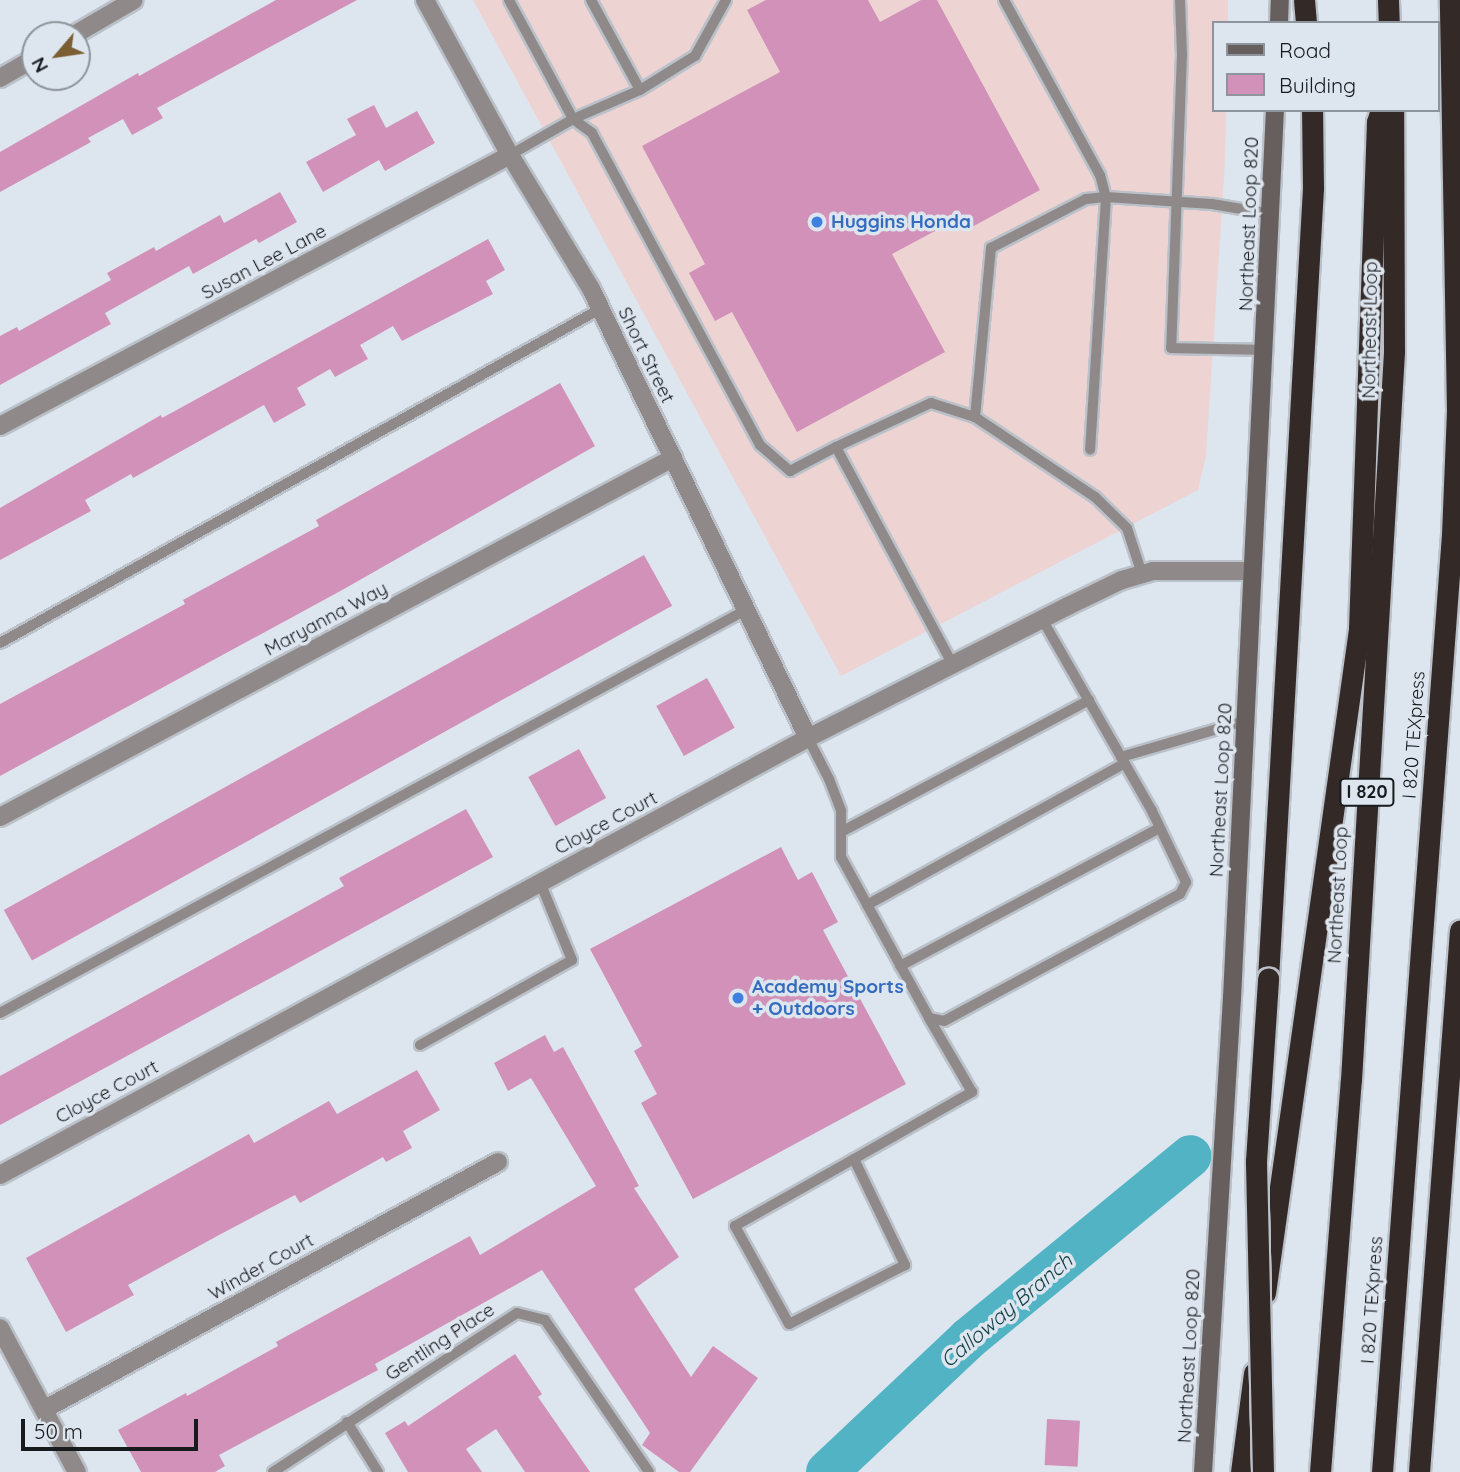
<!DOCTYPE html>
<style>
body{margin:0}
#map{position:relative;width:1460px;height:1472px;overflow:hidden;background:#dde5ee;font-family:Quicksand,sans-serif}
div>[style]{position:absolute}
.commercial>*{inset:0;background:#eed3d3}
.river>*{height:42px;margin:-21px;padding:0 21px;transform-origin:21px;border-radius:21px;background:#51b3c3}
.building>*{inset:0;background:#d291b9;transform-origin:0 0}
.roads{filter:drop-shadow(2px 0 #bac1c9) drop-shadow(-2px 0 #bac1c9) drop-shadow(0 2px #bac1c9) drop-shadow(0 -2px #bac1c9)}
.service>*{height:10px;margin:-5px;padding:0 5px;transform-origin:5px;border-radius:5px;background:#8f8a89}
.minor>*{height:18px;margin:-9px;padding:0 9px;transform-origin:9px;border-radius:9px;background:#8f8a89}
.tertiary>*{height:18px;margin:-9px;padding:0 9px;transform-origin:9px;border-radius:9px;background:#8f8a89}
.secondary>*{height:18px;margin:-9px;padding:0 9px;transform-origin:9px;border-radius:9px;background:#665f5e}
.motorway>*{height:21px;margin:-10.5px;padding:0 10.5px;transform-origin:10.5px;border-radius:10.5px;background:#332927}
.bridges{filter:drop-shadow(2px 0 #bac1c9) drop-shadow(-2px 0 #bac1c9) drop-shadow(0 2px #bac1c9) drop-shadow(0 -2px #bac1c9)}
.motorway-bridge>*{height:21px;margin:-10.5px;padding:0 10.5px;transform-origin:10.5px;border-radius:10.5px;background:#332927}
.dots>*{width:19px;height:19px;translate:-50% -50%;box-sizing:border-box;border:4px solid #dde5ee;border-radius:50%}
span{translate:-50% -50%;white-space:nowrap;text-align:center;line-height:1.15;-webkit-text-stroke:7px #dde5ee;paint-order:stroke}
.shield-label span{padding:2px 5px;background:#dde5ee;border:2px solid;border-radius:5px;-webkit-text-stroke-width:0}
.shield-label{font-size:18px;color:#181b1e;font-weight:700}
.shop-label{font-size:19px;color:#366cbe;font-weight:700}
.left{translate:0 -50%;text-align:left}
.street-label{font-size:19px;color:#181b1e}
.water-label{font-size:21px;color:#103e45;font-style:italic}
.legend{position:absolute;left:1212px;top:21px;width:228px;height:91px;box-sizing:border-box;background:#dde5ee;border:2px solid #8e949b;margin:0;padding:9px 12px;list-style:none;font-size:21px;color:#181b1e}
.legend li{display:flex;align-items:center;gap:14px;height:35px}
.legend b{width:35px;border:2px solid #8e949b}
.north{position:absolute;left:21px;top:21px;width:70px;height:70px;box-sizing:border-box;background:#dde5ee;border:2px solid #8e949b;border-radius:50%;rotate:241deg;font-size:19px;font-weight:700;line-height:28px;text-align:center;color:#181b1e}
.north::after{content:'';display:block;margin:auto;width:24px;height:32px;background:#7b5e31;clip-path:polygon(50% 0,100% 100%,50% 72%,0 100%)}
.scale{position:absolute;left:21px;top:1419px;width:177px;height:32px;box-sizing:border-box;border:4px solid #181b1e;border-top:0;padding-left:9px;font-size:21px;line-height:24px;white-space:nowrap;color:#181b1e;-webkit-text-stroke:5px #dde5ee;paint-order:stroke}
</style>
<div id="map">
<div class="commercial">
<div style="clip-path:polygon(473px 0,1228px 0,1228px 23px,1213px 23px,1213px 110px,1226px 110px,1225px 161px,1206px 456px,1198px 490px,841px 676px)"></div>
</div>
<div class="river">
<div style="left:827px;top:1472px;width:194px;rotate:-43.3deg"></div>
<div style="left:968px;top:1339px;width:288px;rotate:-39.4deg"></div>
</div>
<div class="building">
<div style="clip-path:polygon(276px 0,357px 0,157px 108px,163px 118px,132px 135px,123px 119px,88px 138px,91px 142px,0 192px,0 152px,138px 73px,139px 76px)"></div>
<div style="clip-path:polygon(766px 0,868px 0,880px 22px,921px 0,937px 0,1040px 190px,970px 228px,963px 216px,892px 254px,945px 352px,797px 432px,732px 312px,715px 321px,689px 273px,705px 264px,642px 146px,780px 72px,747px 10px)"></div>
<div style="clip-path:polygon(374px 105px,386px 128px,417px 111px,435px 143px,385px 171px,379px 160px,323px 192px,306px 162px,356px 135px,347px 119px)"></div>
<div style="clip-path:polygon(280px 192px,297px 222px,259px 243px,256px 239px,193px 274px,189px 266px,105px 313px,111px 324px,0 385px,0 336px,17px 327px,19px 331px,111px 280px,107px 273px,154px 247px,156px 251px,220px 215px,224px 223px)"></div>
<div style="clip-path:polygon(488px 239px,505px 270px,486px 281px,493px 294px,402px 341px,393px 326px,360px 345px,368px 359px,335px 377px,330px 369px,297px 388px,306px 405px,274px 423px,264px 405px,133px 478px,131px 474px,85px 500px,91px 511px,0 560px,0 508px,161px 415px,162px 418px)"></div>
<div style="clip-path:polygon(560px 383px,595px 446px,344px 589px,0 776px,0 704px,185px 604px,183px 600px,319px 526px,316px 520px)"></div>
<div style="left:644px;top:555px;width:58px;height:732px;rotate:61deg"></div>
<div style="left:707px;top:678px;width:57px;height:58px;rotate:61deg"></div>
<div style="left:579px;top:749px;width:56px;height:58px;rotate:61deg"></div>
<div style="clip-path:polygon(466px 809px,493px 857px,0 1125px,0 1076px,344px 886px,339px 878px)"></div>
<div style="clip-path:polygon(781px 847px,798px 880px,812px 872px,838px 922px,823px 930px,906px 1084px,693px 1199px,641px 1103px,657px 1094px,634px 1051px,642px 1046px,590px 949px)"></div>
<div style="clip-path:polygon(545px 1035px,554px 1052px,563px 1047px,639px 1186px,634px 1188px,679px 1257px,634px 1289px,691px 1377px,713px 1346px,758px 1378px,690px 1472px,679px 1472px,642px 1445px,650px 1433px,542px 1270px,375px 1364px,378px 1370px,219px 1455px,225px 1466px,215px 1472px,141px 1472px,118px 1430px,186px 1393px,187px 1396px,278px 1346px,276px 1342px,470px 1236px,480px 1255px,596px 1186px,531px 1078px,508px 1091px,494px 1063px)"></div>
<div style="clip-path:polygon(417px 1070px,440px 1110px,403px 1131px,412px 1148px,386px 1162px,383px 1157px,300px 1203px,295px 1195px,219px 1235px,128px 1285px,134px 1295px,66px 1332px,26px 1258px,249px 1134px,254px 1143px,329px 1101px,337px 1114px)"></div>
<div style="clip-path:polygon(515px 1354px,542px 1394px,538px 1397px,590px 1472px,525px 1472px,496px 1429px,466px 1449px,482px 1472px,408px 1472px,385px 1433px,405px 1421px,408px 1426px)"></div>
<div style="left:1047px;top:1419px;width:33px;height:46px;rotate:3deg"></div>
</div>
<div class="roads">
<div class="service">
<div style="left:509px;top:0;width:135px;rotate:61.7deg"></div>
<div style="left:573px;top:119px;width:24px;rotate:36deg"></div>
<div style="left:592px;top:133px;width:354px;rotate:61.7deg"></div>
<div style="left:760px;top:445px;width:40px;rotate:41deg"></div>
<div style="left:790px;top:471px;width:52px;rotate:-27.6deg"></div>
<div style="left:836px;top:447px;width:247px;rotate:61.8deg"></div>
<div style="left:591px;top:0;width:102px;rotate:61.4deg"></div>
<div style="left:1004px;top:0;width:200px;rotate:61.3deg"></div>
<div style="left:1100px;top:175px;width:23px;rotate:75deg"></div>
<div style="left:1106px;top:197px;width:253px;rotate:93.6deg"></div>
<div style="left:1180px;top:0;width:54px;rotate:87.9deg"></div>
<div style="left:1182px;top:54px;width:294px;rotate:92.1deg"></div>
<div style="left:1171px;top:348px;width:94px;rotate:1.2deg"></div>
<div style="left:510px;top:155px;width:73px;rotate:-29.7deg"></div>
<div style="left:573px;top:119px;width:73px;rotate:-23.4deg"></div>
<div style="left:640px;top:90px;width:65px;rotate:-31.7deg"></div>
<div style="left:695px;top:56px;width:64px;rotate:-61deg"></div>
<div style="left:836px;top:447px;width:105px;rotate:-24.9deg"></div>
<div style="left:931px;top:403px;width:46px;rotate:17.7deg"></div>
<div style="left:1142px;top:574px;width:48px;rotate:-108.1deg"></div>
<div style="left:1127px;top:528px;width:45px;rotate:-135.9deg"></div>
<div style="left:1095px;top:497px;width:144px;rotate:-146.3deg"></div>
<div style="left:975px;top:417px;width:170px;rotate:-84.6deg"></div>
<div style="left:991px;top:248px;width:107px;rotate:-27.3deg"></div>
<div style="left:1086px;top:199px;width:20px;rotate:-6deg"></div>
<div style="left:1106px;top:197px;width:106px;rotate:3.8deg"></div>
<div style="left:1212px;top:204px;width:60px;rotate:9.6deg"></div>
<div style="left:0;top:643px;width:687px;rotate:-29.1deg"></div>
<div style="left:808px;top:738px;width:46px;rotate:62.9deg"></div>
<div style="left:829px;top:779px;width:34px;rotate:69deg"></div>
<div style="left:841px;top:811px;width:46px;rotate:90deg"></div>
<div style="left:841px;top:857px;width:183px;rotate:61.3deg"></div>
<div style="left:929px;top:1018px;width:15px;rotate:11deg"></div>
<div style="left:944px;top:1021px;width:268px;rotate:-28.3deg"></div>
<div style="left:1180px;top:894px;width:13px;rotate:-63deg"></div>
<div style="left:1186px;top:882px;width:79px;rotate:-115.6deg"></div>
<div style="left:1152px;top:811px;width:221px;rotate:-119.8deg"></div>
<div style="left:1121px;top:757px;width:129px;rotate:-16.2deg"></div>
<div style="left:841px;top:832px;width:281px;rotate:-28deg"></div>
<div style="left:867px;top:905px;width:294px;rotate:-28.8deg"></div>
<div style="left:900px;top:966px;width:294px;rotate:-28deg"></div>
<div style="left:0;top:1013px;width:848px;rotate:-28.38deg"></div>
<div style="left:420px;top:1045px;width:174px;rotate:-29.2deg"></div>
<div style="left:572px;top:960px;width:84px;rotate:-112.3deg"></div>
<div style="left:854px;top:1159px;width:118px;rotate:64.3deg"></div>
<div style="left:905px;top:1265px;width:130px;rotate:153deg"></div>
<div style="left:789px;top:1324px;width:112px;rotate:-118.9deg"></div>
<div style="left:735px;top:1226px;width:137px;rotate:-29.4deg"></div>
<div style="left:854px;top:1159px;width:136px;rotate:-29.6deg"></div>
<div style="left:972px;top:1092px;width:86px;rotate:-120.2deg"></div>
<div style="left:347px;top:1422px;width:59px;rotate:58.2deg"></div>
<div style="left:273px;top:1472px;width:291px;rotate:-33.1deg"></div>
<div style="left:517px;top:1313px;width:29px;rotate:14deg"></div>
<div style="left:545px;top:1320px;width:184px;rotate:55.6deg"></div>
</div>
<div class="minor">
<div style="left:425px;top:0;width:177px;rotate:61.3deg"></div>
<div style="left:510px;top:155px;width:157px;rotate:58.8deg"></div>
<div style="left:591px;top:289px;width:499px;rotate:64.2deg"></div>
<div style="left:74px;top:35px;width:69px;rotate:-30.3deg"></div>
<div style="left:0;top:78px;width:40px;rotate:-29.7deg"></div>
<div style="left:0;top:426px;width:578px;rotate:-27.98deg"></div>
<div style="left:0;top:817px;width:763px;rotate:-28.08deg"></div>
<div style="left:0;top:1175px;width:919px;rotate:-28.41deg"></div>
<div style="left:808px;top:738px;width:292px;rotate:-26.9deg"></div>
<div style="left:1068px;top:606px;width:60px;rotate:-25.7deg"></div>
<div style="left:1122px;top:580px;width:32px;rotate:-16deg"></div>
<div style="left:1153px;top:571px;width:99px"></div>
<div style="left:45px;top:1409px;width:516px;rotate:-28.6deg"></div>
</div>
<div class="tertiary">
<div style="left:0;top:1328px;width:163px;rotate:61.9deg"></div>
</div>
<div class="secondary">
<div style="left:1279px;top:23px;width:23px;rotate:-88deg"></div>
<div style="left:1203px;top:1472px;width:475px;rotate:-86.5deg"></div>
<div style="left:1232px;top:998px;width:889px;rotate:-87.23deg"></div>
</div>
<div class="motorway">
<div style="left:1304px;top:0;width:23px;rotate:85deg"></div>
<div style="left:1388px;top:0;width:23px;rotate:88deg"></div>
<div style="left:1268px;top:978px;width:791px;rotate:-86.74deg"></div>
<div style="left:1313px;top:188px;width:78px;rotate:-90.7deg"></div>
<div style="left:1265px;top:1293px;width:671px;rotate:-81.94deg"></div>
<div style="left:1359px;top:629px;width:507px;rotate:-87.97deg"></div>
<div style="left:1377px;top:122px;width:13px;rotate:-72deg"></div>
<div style="left:1241px;top:1472px;width:100px;rotate:-82.5deg"></div>
<div style="left:1320px;top:1472px;width:393px;rotate:-85.5deg"></div>
<div style="left:1351px;top:1080px;width:730px;rotate:-86.62deg"></div>
<div style="left:1394px;top:351px;width:241px;rotate:-90.2deg"></div>
<div style="left:1382px;top:1472px;width:940px;rotate:-85.73deg"></div>
<div style="left:1452px;top:535px;width:124px;rotate:-87.7deg"></div>
<div style="left:1457px;top:411px;width:411px;rotate:-91deg"></div>
<div style="left:1419px;top:1472px;width:543px;rotate:-85.67deg"></div>
</div>
</div>
<div class="bridges">
<div class="motorway-bridge">
<div style="left:1263px;top:1472px;width:311px;rotate:-91.3deg"></div>
<div style="left:1256px;top:1161px;width:183px;rotate:-86.2deg"></div>
</div>
</div>
<div class="dots">
<div style="left:817px;top:222px;background:#3f7fe0"></div>
<div style="left:738px;top:998px;background:#3f7fe0"></div>
</div>
<div class="shield-label">
<span style="left:1367px;top:792px">I 820</span>
</div>
<div class="shop-label">
<span class="left" style="left:831px;top:222px">Huggins Honda</span>
<span class="left" style="left:752px;top:998px">Academy Sports<br>+ Outdoors</span>
</div>
<div class="street-label">
<span style="left:1249px;top:224px;rotate:-88deg">Northeast Loop 820</span>
<span style="left:264px;top:262px;rotate:-28deg">Susan Lee Lane</span>
<span style="left:1370px;top:330px;rotate:-89deg">Northeast Loop</span>
<span style="left:646px;top:355px;rotate:64deg">Short Street</span>
<span style="left:326px;top:619px;rotate:-28deg">Maryanna Way</span>
<span style="left:1414px;top:735px;rotate:-86deg">I 820 TEXpress</span>
<span style="left:1221px;top:790px;rotate:-87deg">Northeast Loop 820</span>
<span style="left:606px;top:823px;rotate:-28deg">Cloyce Court</span>
<span style="left:1338px;top:895px;rotate:-87deg">Northeast Loop</span>
<span style="left:107px;top:1092px;rotate:-28deg">Cloyce Court</span>
<span style="left:261px;top:1267px;rotate:-29deg">Winder Court</span>
<span style="left:1372px;top:1300px;rotate:-86deg">I 820 TEXpress</span>
<span style="left:440px;top:1342px;rotate:-33deg">Gentling Place</span>
<span style="left:1189px;top:1356px;rotate:-87deg">Northeast Loop 820</span>
</div>
<div class="water-label">
<span style="left:1006px;top:1310px;rotate:-40deg">Calloway Branch</span>
</div>
<ul class="legend">
<li><b style="height:9px;background:#665f5e"></b>Road</li>
<li><b style="height:19px;background:#d291b9"></b>Building</li>
</ul>
<div class="north">N</div>
<div class="scale">50 m</div>
</div>
